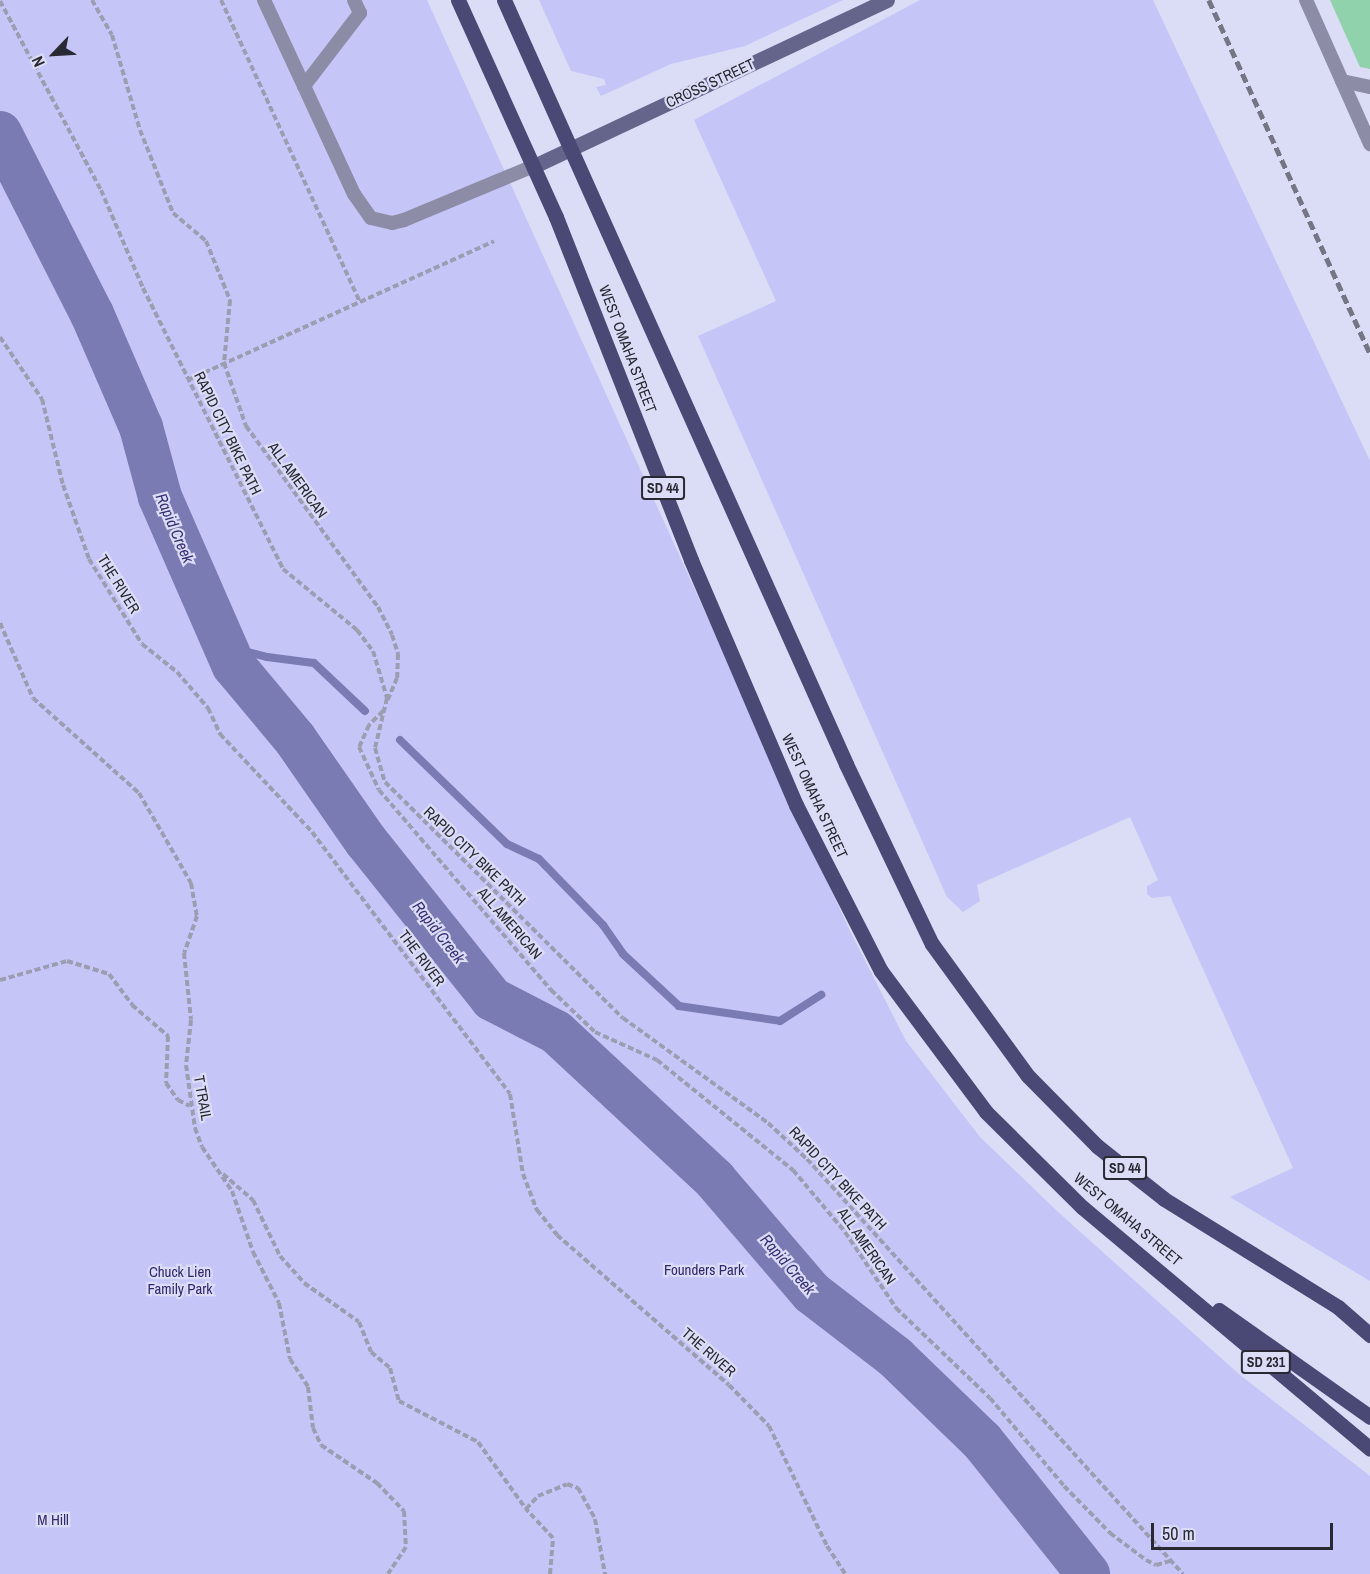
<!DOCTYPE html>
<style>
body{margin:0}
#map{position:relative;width:1370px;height:1574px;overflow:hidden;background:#dbdcf6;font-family:"Archivo Narrow",sans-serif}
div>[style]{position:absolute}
.green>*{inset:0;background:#c5c6f7}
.stream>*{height:8px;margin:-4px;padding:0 4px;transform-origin:4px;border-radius:4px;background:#7b7bb4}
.river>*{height:44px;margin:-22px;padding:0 22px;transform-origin:22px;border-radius:22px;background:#7b7bb4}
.building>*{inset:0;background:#90d2ac}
.path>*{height:4px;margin-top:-2px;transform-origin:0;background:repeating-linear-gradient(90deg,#9d9db2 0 6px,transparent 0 9px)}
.lane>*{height:14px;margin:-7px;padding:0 7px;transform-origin:7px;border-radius:7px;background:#8c8ca7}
.secondary>*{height:15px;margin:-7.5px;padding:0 7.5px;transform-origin:7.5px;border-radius:7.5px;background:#65658b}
.primary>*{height:15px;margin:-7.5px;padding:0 7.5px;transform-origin:7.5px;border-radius:7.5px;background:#4a4976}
.rail>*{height:4.5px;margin-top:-2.25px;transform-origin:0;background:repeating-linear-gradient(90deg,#757586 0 9px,transparent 0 13.5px)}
span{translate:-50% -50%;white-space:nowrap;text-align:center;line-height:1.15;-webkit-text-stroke:4.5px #dbdcf6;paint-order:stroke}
.shield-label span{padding:2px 4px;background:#dbdcf6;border:2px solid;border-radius:4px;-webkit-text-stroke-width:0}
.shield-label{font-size:14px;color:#292933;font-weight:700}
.street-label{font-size:15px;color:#292933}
.park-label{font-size:15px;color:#31286e}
.water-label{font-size:16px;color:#383076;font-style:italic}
.north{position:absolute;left:24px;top:24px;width:60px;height:60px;-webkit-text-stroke:4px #dbdcf6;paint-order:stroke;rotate:245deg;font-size:16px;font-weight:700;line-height:24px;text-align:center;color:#292933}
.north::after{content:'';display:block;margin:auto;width:21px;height:27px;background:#292933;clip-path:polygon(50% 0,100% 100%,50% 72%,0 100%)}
.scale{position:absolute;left:1151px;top:1523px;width:182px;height:27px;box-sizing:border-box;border:3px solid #292933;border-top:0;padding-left:8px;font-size:18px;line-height:21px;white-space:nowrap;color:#292933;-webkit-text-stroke:4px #dbdcf6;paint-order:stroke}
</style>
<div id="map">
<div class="green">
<div style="clip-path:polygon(0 0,427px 0,850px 931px,906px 1041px,980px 1137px,1058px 1212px,1240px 1375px,1370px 1476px,1370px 1574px,0 1574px)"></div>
<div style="clip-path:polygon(539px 0,843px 0,745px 46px,671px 64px,601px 96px,596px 87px,606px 85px,604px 79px,571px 71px)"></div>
<div style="clip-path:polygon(920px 0,1153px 0,1370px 461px,1370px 1281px,1230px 1197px,1293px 1168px,1170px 896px,1152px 898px,1147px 894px,1147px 886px,1158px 880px,1130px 817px,977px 885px,980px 901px,963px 912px,947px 897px,698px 336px,776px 301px,694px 120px)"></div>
</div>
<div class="stream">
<div style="left:225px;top:646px;width:43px;rotate:14.7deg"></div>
<div style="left:267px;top:657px;width:47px;rotate:7.3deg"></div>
<div style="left:314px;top:663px;width:70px;rotate:43.3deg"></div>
<div style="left:400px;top:740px;width:149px;rotate:44.2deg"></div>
<div style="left:507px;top:844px;width:35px;rotate:25deg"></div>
<div style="left:539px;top:859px;width:92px;rotate:45.9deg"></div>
<div style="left:603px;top:925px;width:35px;rotate:55deg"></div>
<div style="left:623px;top:954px;width:76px;rotate:42.9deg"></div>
<div style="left:679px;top:1006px;width:102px;rotate:8.4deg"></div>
<div style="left:780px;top:1021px;width:49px;rotate:-32.4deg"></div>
</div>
<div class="river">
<div style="left:0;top:133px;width:203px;rotate:63.1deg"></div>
<div style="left:92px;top:314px;width:123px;rotate:66.6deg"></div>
<div style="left:141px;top:427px;width:73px;rotate:74.8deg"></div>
<div style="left:160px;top:497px;width:184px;rotate:66.4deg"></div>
<div style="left:234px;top:666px;width:95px;rotate:50.1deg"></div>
<div style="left:295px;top:739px;width:124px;rotate:55.2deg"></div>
<div style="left:366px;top:841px;width:202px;rotate:51.4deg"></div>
<div style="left:492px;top:999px;width:72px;rotate:27.3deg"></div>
<div style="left:556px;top:1032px;width:217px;rotate:42.9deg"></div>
<div style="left:715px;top:1180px;width:149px;rotate:49.4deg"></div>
<div style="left:812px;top:1293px;width:105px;rotate:37.6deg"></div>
<div style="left:895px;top:1357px;width:121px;rotate:44deg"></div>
<div style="left:982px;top:1441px;width:170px;rotate:51.4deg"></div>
</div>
<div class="building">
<div style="clip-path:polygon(1330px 0,1370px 0,1370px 69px,1360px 67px)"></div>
</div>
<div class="path">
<div style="left:92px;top:0;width:40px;rotate:60.3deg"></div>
<div style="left:112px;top:35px;width:99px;rotate:73.6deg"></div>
<div style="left:140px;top:130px;width:89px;rotate:68.3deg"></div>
<div style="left:173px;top:213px;width:43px;rotate:40.3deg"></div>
<div style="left:206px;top:241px;width:64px;rotate:67.9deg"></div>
<div style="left:230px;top:300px;width:63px;rotate:95.4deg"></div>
<div style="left:224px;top:363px;width:67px;rotate:70.8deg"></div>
<div style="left:246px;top:426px;width:224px;rotate:53.9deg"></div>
<div style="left:378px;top:607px;width:31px;rotate:63deg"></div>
<div style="left:392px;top:635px;width:20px;rotate:72deg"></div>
<div style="left:398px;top:654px;width:24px;rotate:92deg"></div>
<div style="left:397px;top:678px;width:26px;rotate:113deg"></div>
<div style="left:221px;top:0;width:332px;rotate:65.3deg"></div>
<div style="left:0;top:1px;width:214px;rotate:61.9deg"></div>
<div style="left:101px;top:190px;width:107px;rotate:66.8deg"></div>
<div style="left:143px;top:288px;width:314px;rotate:63.5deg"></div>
<div style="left:283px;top:569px;width:96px;rotate:39.5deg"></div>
<div style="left:357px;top:630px;width:26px;rotate:53deg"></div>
<div style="left:373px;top:651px;width:49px;rotate:73.4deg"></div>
<div style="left:387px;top:698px;width:51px;rotate:103.5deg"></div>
<div style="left:375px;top:748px;width:35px;rotate:74deg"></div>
<div style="left:385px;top:782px;width:335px;rotate:44.8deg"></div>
<div style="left:623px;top:1018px;width:179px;rotate:35.9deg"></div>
<div style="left:768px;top:1123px;width:53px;rotate:42.7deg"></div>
<div style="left:807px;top:1159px;width:560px;rotate:47.82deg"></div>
<div style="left:0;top:337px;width:75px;rotate:55.9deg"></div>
<div style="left:42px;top:399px;width:89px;rotate:76.3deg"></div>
<div style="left:63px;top:485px;width:78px;rotate:70.6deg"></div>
<div style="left:89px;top:559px;width:100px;rotate:58.1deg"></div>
<div style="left:142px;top:644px;width:45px;rotate:38.7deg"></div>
<div style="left:177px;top:672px;width:48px;rotate:49.3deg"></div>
<div style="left:208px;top:708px;width:29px;rotate:65deg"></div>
<div style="left:220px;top:734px;width:134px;rotate:46.8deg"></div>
<div style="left:312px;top:832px;width:328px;rotate:52.9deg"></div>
<div style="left:510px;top:1094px;width:81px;rotate:80.8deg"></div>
<div style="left:523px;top:1174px;width:39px;rotate:69deg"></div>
<div style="left:537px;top:1210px;width:32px;rotate:51deg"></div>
<div style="left:557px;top:1235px;width:228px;rotate:41.1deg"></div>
<div style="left:729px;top:1385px;width:57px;rotate:45.7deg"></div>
<div style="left:769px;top:1426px;width:133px;rotate:64.2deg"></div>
<div style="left:827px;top:1546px;width:33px;rotate:57deg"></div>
<div style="left:188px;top:380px;width:336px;rotate:-24.4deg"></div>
<div style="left:0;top:623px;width:82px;rotate:66.3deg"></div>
<div style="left:33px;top:698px;width:142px;rotate:41.9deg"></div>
<div style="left:139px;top:793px;width:104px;rotate:60deg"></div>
<div style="left:191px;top:883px;width:34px;rotate:80deg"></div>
<div style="left:197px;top:916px;width:39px;rotate:109deg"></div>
<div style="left:184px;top:953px;width:67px;rotate:84deg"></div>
<div style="left:191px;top:1020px;width:45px;rotate:96.3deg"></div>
<div style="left:186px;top:1065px;width:64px;rotate:81.9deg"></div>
<div style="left:195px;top:1128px;width:20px;rotate:70deg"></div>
<div style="left:202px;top:1147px;width:53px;rotate:55.7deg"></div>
<div style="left:232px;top:1191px;width:65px;rotate:71deg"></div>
<div style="left:253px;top:1252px;width:57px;rotate:63deg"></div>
<div style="left:279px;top:1303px;width:57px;rotate:78.9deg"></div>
<div style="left:290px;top:1359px;width:33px;rotate:57deg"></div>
<div style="left:308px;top:1387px;width:41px;rotate:83deg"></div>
<div style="left:313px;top:1428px;width:19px;rotate:65deg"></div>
<div style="left:321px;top:1445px;width:68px;rotate:34.2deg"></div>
<div style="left:377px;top:1483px;width:39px;rotate:46deg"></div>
<div style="left:404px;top:1511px;width:36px;rotate:87deg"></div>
<div style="left:406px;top:1547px;width:32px;rotate:124deg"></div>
<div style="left:383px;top:711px;width:20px;rotate:135deg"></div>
<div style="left:369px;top:725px;width:24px;rotate:114deg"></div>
<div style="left:359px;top:747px;width:47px;rotate:65.1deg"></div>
<div style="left:379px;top:790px;width:264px;rotate:49.3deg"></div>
<div style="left:551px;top:990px;width:61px;rotate:43.7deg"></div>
<div style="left:595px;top:1032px;width:68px;rotate:24.3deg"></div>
<div style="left:657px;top:1060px;width:175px;rotate:39deg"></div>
<div style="left:793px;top:1170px;width:81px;rotate:50deg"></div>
<div style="left:845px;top:1232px;width:92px;rotate:56.1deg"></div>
<div style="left:896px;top:1308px;width:130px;rotate:43.8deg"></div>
<div style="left:990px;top:1398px;width:115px;rotate:49.9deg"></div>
<div style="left:1064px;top:1486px;width:66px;rotate:45.6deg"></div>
<div style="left:1110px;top:1533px;width:45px;rotate:36.9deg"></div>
<div style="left:1146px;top:1560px;width:11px;rotate:27deg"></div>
<div style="left:1156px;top:1565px;width:15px;rotate:-16deg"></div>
<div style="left:0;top:980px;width:70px;rotate:-15.8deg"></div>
<div style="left:67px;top:961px;width:44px;rotate:17.2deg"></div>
<div style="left:109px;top:974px;width:39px;rotate:53deg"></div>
<div style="left:132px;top:1005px;width:48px;rotate:40.7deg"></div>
<div style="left:168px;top:1036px;width:47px;rotate:92.4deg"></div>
<div style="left:166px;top:1083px;width:21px;rotate:55deg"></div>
<div style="left:178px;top:1100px;width:13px;rotate:27deg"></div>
<div style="left:223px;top:1174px;width:40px;rotate:41deg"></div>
<div style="left:253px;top:1200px;width:62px;rotate:64.3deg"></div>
<div style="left:280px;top:1256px;width:36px;rotate:48deg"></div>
<div style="left:304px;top:1283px;width:67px;rotate:35.3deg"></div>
<div style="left:359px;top:1322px;width:32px;rotate:68deg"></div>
<div style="left:371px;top:1352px;width:25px;rotate:40deg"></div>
<div style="left:390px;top:1368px;width:34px;rotate:75deg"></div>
<div style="left:399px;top:1401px;width:89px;rotate:27.4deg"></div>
<div style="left:478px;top:1442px;width:82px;rotate:54.4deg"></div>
<div style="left:550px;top:1574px;width:36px;rotate:-85deg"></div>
<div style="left:553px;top:1538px;width:40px;rotate:-133deg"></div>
<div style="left:526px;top:1509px;width:18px;rotate:-47deg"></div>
<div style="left:538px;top:1496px;width:31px;rotate:-22deg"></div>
<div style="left:567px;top:1484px;width:12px;rotate:20deg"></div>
<div style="left:578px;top:1488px;width:35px;rotate:61deg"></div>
<div style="left:595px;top:1519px;width:56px;rotate:79.7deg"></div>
</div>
<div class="lane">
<div style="left:264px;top:0;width:95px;rotate:65.1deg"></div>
<div style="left:304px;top:86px;width:92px;rotate:-52.5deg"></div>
<div style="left:360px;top:13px;width:14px;rotate:-115deg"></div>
<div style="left:1306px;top:0;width:158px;rotate:66deg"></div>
<div style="left:1342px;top:81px;width:29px;rotate:12deg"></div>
<div style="left:304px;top:86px;width:119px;rotate:65.2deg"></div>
<div style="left:354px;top:194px;width:29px;rotate:55deg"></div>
<div style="left:371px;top:218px;width:22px;rotate:13deg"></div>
<div style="left:392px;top:223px;width:12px;rotate:-14deg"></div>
<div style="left:404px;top:220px;width:141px;rotate:-22.6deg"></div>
</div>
<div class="secondary">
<div style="left:534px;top:166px;width:390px;rotate:-25.2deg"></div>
</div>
<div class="primary">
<div style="left:458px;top:0;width:238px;rotate:65.7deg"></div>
<div style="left:556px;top:217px;width:369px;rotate:68.5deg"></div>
<div style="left:691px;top:560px;width:267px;rotate:66.8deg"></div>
<div style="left:796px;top:805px;width:186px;rotate:62.9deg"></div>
<div style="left:881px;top:971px;width:176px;rotate:53.3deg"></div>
<div style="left:986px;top:1112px;width:135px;rotate:44.7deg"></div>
<div style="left:1082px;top:1207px;width:376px;rotate:40deg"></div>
<div style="left:504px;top:0;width:837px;rotate:65.88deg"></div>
<div style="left:846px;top:764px;width:199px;rotate:64.5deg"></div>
<div style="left:932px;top:944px;width:163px;rotate:54deg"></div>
<div style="left:1028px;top:1076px;width:98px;rotate:45.4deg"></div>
<div style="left:1097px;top:1146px;width:85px;rotate:38.3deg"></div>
<div style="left:1164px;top:1199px;width:205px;rotate:31.8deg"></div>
<div style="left:1338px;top:1307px;width:43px;rotate:41.2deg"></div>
<div style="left:1219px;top:1310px;width:185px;rotate:35.3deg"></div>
</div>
<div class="rail">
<div style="left:1209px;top:0;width:388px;rotate:65.5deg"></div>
</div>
<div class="shield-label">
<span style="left:663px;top:488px">SD 44</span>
<span style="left:1125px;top:1168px">SD 44</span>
<span style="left:1266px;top:1362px">SD 231</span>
</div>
<div class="street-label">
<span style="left:710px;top:83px;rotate:-25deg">CROSS STREET</span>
<span style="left:628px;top:349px;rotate:69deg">WEST OMAHA STREET</span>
<span style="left:228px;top:433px;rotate:64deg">RAPID CITY BIKE PATH</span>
<span style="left:298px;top:480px;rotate:54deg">ALL AMERICAN</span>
<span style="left:119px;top:584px;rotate:58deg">THE RIVER</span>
<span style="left:815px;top:796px;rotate:65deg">WEST OMAHA STREET</span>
<span style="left:475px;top:856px;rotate:44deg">RAPID CITY BIKE PATH</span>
<span style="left:510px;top:923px;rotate:49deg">ALL AMERICAN</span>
<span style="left:422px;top:958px;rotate:53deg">THE RIVER</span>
<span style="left:203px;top:1098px;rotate:80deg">T TRAIL</span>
<span style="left:838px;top:1178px;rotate:47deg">RAPID CITY BIKE PATH</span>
<span style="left:1128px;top:1219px;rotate:40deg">WEST OMAHA STREET</span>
<span style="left:867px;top:1246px;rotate:55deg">ALL AMERICAN</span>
<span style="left:709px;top:1352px;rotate:41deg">THE RIVER</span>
</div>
<div class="park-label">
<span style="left:704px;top:1270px">Founders Park</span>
<span style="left:180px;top:1280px">Chuck Lien<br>Family Park</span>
<span style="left:53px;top:1520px">M Hill</span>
</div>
<div class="water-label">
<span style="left:175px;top:528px;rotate:67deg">Rapid Creek</span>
<span style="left:439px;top:932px;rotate:52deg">Rapid Creek</span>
<span style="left:788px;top:1264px;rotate:49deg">Rapid Creek</span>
</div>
<div class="north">N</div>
<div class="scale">50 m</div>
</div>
